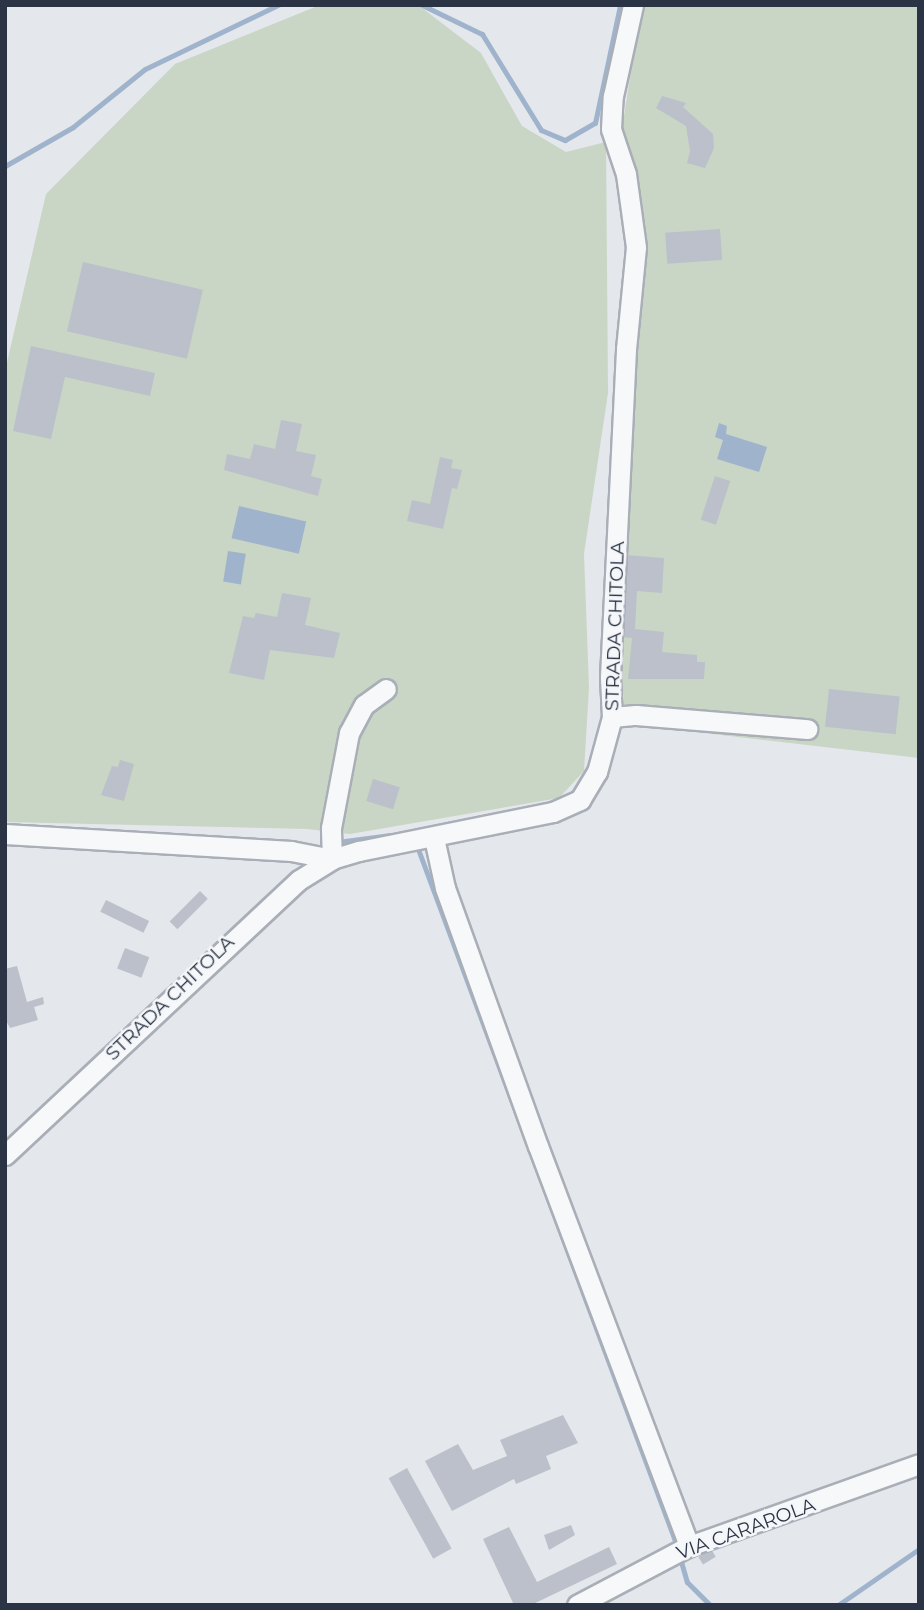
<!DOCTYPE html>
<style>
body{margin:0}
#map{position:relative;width:924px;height:1610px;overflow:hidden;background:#e4e7ec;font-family:Montserrat,sans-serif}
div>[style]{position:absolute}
.green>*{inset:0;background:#c9d6c5}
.water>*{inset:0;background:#9fb4cc;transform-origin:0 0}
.stream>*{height:5px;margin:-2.5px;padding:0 2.5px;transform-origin:2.5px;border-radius:2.5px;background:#9fb4cc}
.building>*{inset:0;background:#bbc0ca;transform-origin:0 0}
.roads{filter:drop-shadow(2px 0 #a9aeb7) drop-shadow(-2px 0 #a9aeb7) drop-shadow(0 2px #a9aeb7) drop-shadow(0 -2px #a9aeb7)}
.minor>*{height:19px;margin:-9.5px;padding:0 9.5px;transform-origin:9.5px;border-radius:9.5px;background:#f7f8fa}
span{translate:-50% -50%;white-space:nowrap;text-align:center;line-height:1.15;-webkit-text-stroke:5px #f4f6f9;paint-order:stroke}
.street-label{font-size:19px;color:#2b3445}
.frame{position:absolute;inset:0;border:7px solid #2b3445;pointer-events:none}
</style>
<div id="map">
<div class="green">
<div style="clip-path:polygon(320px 5px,418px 5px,481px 53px,522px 126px,566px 152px,606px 142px,608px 393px,584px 554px,589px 688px,584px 771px,559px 798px,350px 834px,307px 829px,5px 822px,5px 371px,46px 194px,175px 64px)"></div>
<div style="clip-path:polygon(641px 5px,919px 5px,919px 758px,626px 724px,618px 641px,632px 165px,622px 129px)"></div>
</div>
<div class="water">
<div style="clip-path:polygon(719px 423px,727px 426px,726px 434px,767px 447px,759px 472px,717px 459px,723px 440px,715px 437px)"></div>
<div style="left:239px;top:506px;width:69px;height:33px;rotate:13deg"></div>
<div style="left:228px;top:551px;width:18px;height:31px;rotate:9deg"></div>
</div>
<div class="stream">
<div style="left:422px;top:5px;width:67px;rotate:25.8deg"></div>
<div style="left:482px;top:34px;width:113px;rotate:58.4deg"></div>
<div style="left:541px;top:130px;width:26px;rotate:23deg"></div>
<div style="left:565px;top:140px;width:34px;rotate:-30deg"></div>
<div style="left:595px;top:123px;width:121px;rotate:-78deg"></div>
<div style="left:5px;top:166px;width:78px;rotate:-29.8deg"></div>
<div style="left:73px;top:127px;width:92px;rotate:-38.9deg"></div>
<div style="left:145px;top:69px;width:148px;rotate:-25.7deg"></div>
<div style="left:345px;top:841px;width:46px;rotate:-7.4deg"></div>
<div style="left:418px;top:849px;width:744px;rotate:69.62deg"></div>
<div style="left:680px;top:1558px;width:25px;rotate:74deg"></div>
<div style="left:687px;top:1582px;width:33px;rotate:45deg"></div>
<div style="left:838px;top:1605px;width:98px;rotate:-34.7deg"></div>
</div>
<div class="building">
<div style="clip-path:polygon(662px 96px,686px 103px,683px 107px,713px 134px,714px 148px,705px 168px,687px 163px,690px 151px,686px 126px,656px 108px)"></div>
<div style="left:720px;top:229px;width:31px;height:55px;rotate:86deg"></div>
<div style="left:83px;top:262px;width:123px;height:71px;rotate:13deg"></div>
<div style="clip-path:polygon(31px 346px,155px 373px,150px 396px,65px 377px,51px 439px,13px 431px)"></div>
<div style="clip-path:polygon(281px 420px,302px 424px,296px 451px,316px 455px,311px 476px,322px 479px,318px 496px,224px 470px,227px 454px,250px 459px,254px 444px,275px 449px)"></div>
<div style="clip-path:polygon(440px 457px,453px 460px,451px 468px,462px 470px,457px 489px,452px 488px,443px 529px,407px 521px,412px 500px,430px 504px)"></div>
<div style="left:715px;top:476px;width:16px;height:46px;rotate:18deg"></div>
<div style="clip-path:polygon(625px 555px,664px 558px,662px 593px,637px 591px,635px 629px,664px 632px,662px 652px,697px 655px,697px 662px,705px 662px,704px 679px,628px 679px,632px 638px,619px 637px)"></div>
<div style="clip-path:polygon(282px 593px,311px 598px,305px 625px,340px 633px,334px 658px,270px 650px,264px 680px,229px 673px,243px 616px,254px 618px,256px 613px,277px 617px)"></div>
<div style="left:829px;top:689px;width:71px;height:38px;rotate:6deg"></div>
<div style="clip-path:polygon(120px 760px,134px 764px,124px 801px,101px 795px,112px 766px,118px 767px)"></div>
<div style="left:373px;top:779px;width:28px;height:23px;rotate:17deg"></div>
<div style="left:200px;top:891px;width:11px;height:43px;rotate:45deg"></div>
<div style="left:106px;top:900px;width:48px;height:13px;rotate:26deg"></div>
<div style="left:125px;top:948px;width:26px;height:22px;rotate:21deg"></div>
<div style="clip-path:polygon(17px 966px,27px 1002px,43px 997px,44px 1004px,34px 1007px,38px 1020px,10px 1028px,5px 1019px,5px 969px)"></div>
<div style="clip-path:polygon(563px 1415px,578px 1443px,546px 1456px,551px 1469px,516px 1484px,514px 1479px,452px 1511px,425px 1461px,458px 1444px,473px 1470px,507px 1456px,500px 1440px)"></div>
<div style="left:407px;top:1468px;width:92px;height:21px;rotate:61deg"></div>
<div style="clip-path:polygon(571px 1525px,575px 1535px,549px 1550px,544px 1535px)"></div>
<div style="clip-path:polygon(509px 1527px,537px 1582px,609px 1547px,617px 1564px,531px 1605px,514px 1605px,483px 1539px)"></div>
<div style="left:711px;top:1549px;width:9px;height:15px;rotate:58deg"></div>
</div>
<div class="roads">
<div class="minor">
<div style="left:612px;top:717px;width:24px;rotate:-5deg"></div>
<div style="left:636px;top:715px;width:172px;rotate:4.7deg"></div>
<div style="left:5px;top:834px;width:287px;rotate:3.4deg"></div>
<div style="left:291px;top:851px;width:42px;rotate:11deg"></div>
<div style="left:434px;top:838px;width:51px;rotate:77.6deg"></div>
<div style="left:445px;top:888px;width:274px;rotate:70.2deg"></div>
<div style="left:538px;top:1146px;width:428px;rotate:69.3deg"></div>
<div style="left:332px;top:859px;width:31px;rotate:-92deg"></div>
<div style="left:331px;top:828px;width:97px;rotate:-79.3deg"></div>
<div style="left:349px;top:733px;width:32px;rotate:-62deg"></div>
<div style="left:364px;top:705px;width:27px;rotate:-36deg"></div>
<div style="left:5px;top:1155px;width:403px;rotate:-43.1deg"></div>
<div style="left:299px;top:880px;width:39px;rotate:-32deg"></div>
<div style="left:332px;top:859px;width:28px;rotate:-17deg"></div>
<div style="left:359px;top:851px;width:198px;rotate:-11.4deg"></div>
<div style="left:553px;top:812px;width:30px;rotate:-24deg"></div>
<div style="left:580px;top:800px;width:33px;rotate:-59deg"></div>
<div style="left:597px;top:772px;width:57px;rotate:-74.7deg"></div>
<div style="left:612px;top:717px;width:40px;rotate:-92.9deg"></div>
<div style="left:610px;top:677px;width:328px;rotate:-87.2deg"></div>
<div style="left:626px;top:349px;width:102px;rotate:-84.4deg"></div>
<div style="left:636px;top:247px;width:74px;rotate:-97.8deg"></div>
<div style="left:626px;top:174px;width:47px;rotate:-108.4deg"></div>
<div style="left:611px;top:129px;width:33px;rotate:-87deg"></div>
<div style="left:613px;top:96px;width:93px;rotate:-77.6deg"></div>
<div style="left:577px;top:1605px;width:127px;rotate:-27.8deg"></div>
<div style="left:689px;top:1546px;width:244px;rotate:-19.6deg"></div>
</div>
</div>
<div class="street-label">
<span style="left:615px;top:626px;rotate:-88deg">STRADA CHITOLA</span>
<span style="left:170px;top:998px;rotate:-44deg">STRADA CHITOLA</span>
<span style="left:746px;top:1529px;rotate:-20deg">VIA CARAROLA</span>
</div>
<div class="frame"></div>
</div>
